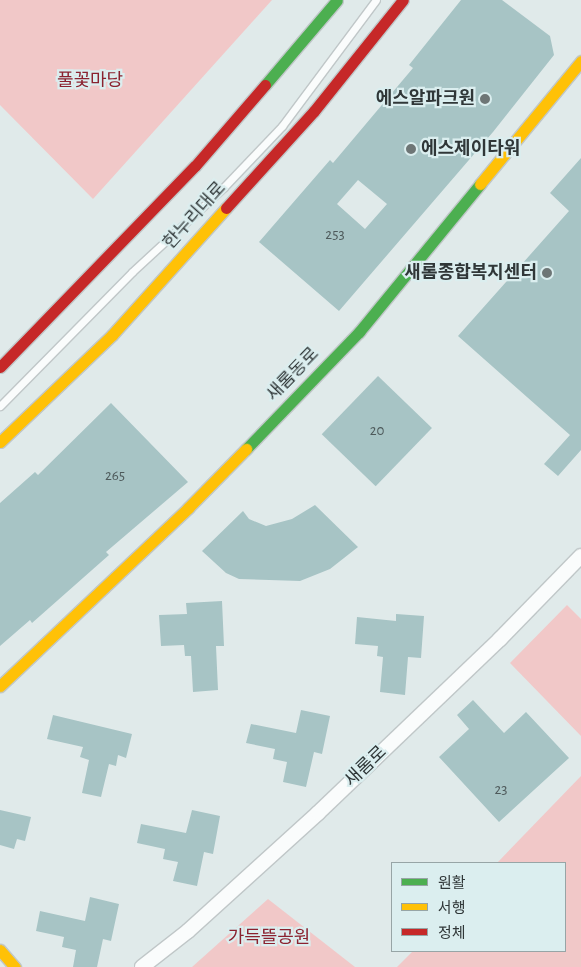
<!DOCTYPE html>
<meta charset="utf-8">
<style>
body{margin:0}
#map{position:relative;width:581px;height:967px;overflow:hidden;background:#e0eaea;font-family:"Alegreya Sans","Noto Sans KR",sans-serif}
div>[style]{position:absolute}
.green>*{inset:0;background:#f1c8c8}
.building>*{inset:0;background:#a7c4c5;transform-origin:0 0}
.roads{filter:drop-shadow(1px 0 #c0c7c8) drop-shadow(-1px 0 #c0c7c8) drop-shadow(0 1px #c0c7c8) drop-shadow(0 -1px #c0c7c8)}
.lane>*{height:7px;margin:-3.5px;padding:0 3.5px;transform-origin:3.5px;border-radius:3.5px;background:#fafcfc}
.street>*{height:14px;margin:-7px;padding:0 7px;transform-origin:7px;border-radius:7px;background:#fafcfc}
.fast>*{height:11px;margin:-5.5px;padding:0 5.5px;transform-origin:5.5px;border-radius:5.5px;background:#4caf50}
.slow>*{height:11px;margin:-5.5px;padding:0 5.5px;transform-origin:5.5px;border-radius:5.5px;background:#ffc107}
.jam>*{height:11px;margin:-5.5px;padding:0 5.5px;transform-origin:5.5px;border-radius:5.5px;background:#c62828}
.dots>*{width:14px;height:14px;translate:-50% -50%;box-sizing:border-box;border:2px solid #dbeeef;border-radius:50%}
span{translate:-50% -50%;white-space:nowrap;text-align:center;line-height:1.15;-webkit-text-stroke:4.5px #dbeeef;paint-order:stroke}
.number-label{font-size:15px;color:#4e5a5b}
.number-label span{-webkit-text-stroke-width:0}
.park-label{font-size:18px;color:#8b222f}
.poi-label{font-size:18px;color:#303738;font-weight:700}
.right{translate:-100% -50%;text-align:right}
.left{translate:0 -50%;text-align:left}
.street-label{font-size:18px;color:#303738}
.legend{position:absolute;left:391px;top:862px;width:175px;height:90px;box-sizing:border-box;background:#dbeeef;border:1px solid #97a5a6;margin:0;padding:6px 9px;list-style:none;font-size:15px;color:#303738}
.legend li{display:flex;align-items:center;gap:10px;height:25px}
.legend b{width:25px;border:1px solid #97a5a6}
</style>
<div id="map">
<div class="green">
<div style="clip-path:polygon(0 0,272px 0,93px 199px,0 105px)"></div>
<div style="clip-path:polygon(567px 605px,581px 619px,581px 736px,510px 663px)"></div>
<div style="clip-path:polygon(581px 776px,581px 967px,397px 967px,413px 951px,565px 951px,565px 863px,497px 863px)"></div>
<div style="clip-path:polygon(268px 899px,355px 967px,192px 967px)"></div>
</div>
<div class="building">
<div style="clip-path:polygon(evenodd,461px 0,502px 0,550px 36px,554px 55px,493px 132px,339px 311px,259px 242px,330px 160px,333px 163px,413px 68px,409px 65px,461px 0,358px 180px,387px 204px,365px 229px,337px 204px,358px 180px)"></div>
<div style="clip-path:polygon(581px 158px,581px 450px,558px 476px,544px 464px,570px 435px,458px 336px,569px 211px,550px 193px)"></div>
<div style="left:378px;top:376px;width:75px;height:81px;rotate:44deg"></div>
<div style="clip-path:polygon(111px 403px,188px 482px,106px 552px,109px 555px,32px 623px,30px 620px,0 646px,0 503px,35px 472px,38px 475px)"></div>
<div style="clip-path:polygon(315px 505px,358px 547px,330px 569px,300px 581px,239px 579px,226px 573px,202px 551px,243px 511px,249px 519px,266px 526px,292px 519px)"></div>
<div style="clip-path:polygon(222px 601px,224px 646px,216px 646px,218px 690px,193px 692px,191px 656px,185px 656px,184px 645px,161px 646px,159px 615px,187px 614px,186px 603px)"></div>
<div style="clip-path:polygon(396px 614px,424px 616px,421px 658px,408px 657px,405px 695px,380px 692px,383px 657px,377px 656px,378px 646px,355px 644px,357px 617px,396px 621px)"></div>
<div style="clip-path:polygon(473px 700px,504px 733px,526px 712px,569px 758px,499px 822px,439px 757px,469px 729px,457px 715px)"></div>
<div style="clip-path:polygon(301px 710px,330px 716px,322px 754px,314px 752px,306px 787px,283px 782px,287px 762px,273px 759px,275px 749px,246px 743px,251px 724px,296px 733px)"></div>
<div style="clip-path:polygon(53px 715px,132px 734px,126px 758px,118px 755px,116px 766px,109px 764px,101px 797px,82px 793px,89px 760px,80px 757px,83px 747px,47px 739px)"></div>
<div style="clip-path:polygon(0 810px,31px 817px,25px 841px,17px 839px,14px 849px,0 845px)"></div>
<div style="clip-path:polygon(192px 810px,220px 816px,213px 854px,204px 852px,197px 886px,173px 881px,178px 862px,163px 859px,165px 849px,137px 843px,141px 824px,186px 833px)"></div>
<div style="clip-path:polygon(90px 897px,119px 904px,111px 941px,103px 939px,97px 967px,73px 967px,76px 950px,62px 947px,64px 937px,36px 931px,40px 911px,85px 921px)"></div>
</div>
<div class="roads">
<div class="lane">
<div style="left:0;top:406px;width:188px;rotate:-45.4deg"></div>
<div style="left:132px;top:272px;width:125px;rotate:-42.7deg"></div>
<div style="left:224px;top:187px;width:84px;rotate:-46.4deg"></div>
<div style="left:282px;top:126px;width:157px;rotate:-53.3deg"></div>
</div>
<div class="street">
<div style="left:142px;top:967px;width:58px;rotate:-38deg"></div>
<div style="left:188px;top:931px;width:176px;rotate:-42.2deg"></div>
<div style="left:318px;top:813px;width:252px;rotate:-43.7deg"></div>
<div style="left:500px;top:639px;width:116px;rotate:-45.7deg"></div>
</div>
<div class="fast">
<div style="left:265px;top:85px;width:111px;rotate:-49.7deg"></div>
<div style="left:246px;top:449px;width:163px;rotate:-46deg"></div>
<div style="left:359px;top:332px;width:191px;rotate:-50.7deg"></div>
</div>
<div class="slow">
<div style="left:480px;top:184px;width:159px;rotate:-50.6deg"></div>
<div style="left:0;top:442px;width:155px;rotate:-43.7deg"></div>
<div style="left:112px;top:335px;width:171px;rotate:-48.1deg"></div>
<div style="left:0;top:686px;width:259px;rotate:-43.4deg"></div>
<div style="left:188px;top:508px;width:83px;rotate:-45.5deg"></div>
<div style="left:0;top:950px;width:23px;rotate:49deg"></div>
</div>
<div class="jam">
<div style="left:226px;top:208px;width:131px;rotate:-47.8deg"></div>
<div style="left:314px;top:111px;width:142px;rotate:-51.3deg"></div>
<div style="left:0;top:367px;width:280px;rotate:-45.9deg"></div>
<div style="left:195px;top:166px;width:107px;rotate:-49.2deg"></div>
</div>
</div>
<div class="dots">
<div style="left:485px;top:99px;background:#6e7676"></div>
<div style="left:411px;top:149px;background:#6e7676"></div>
<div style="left:547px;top:273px;background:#6e7676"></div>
</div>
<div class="number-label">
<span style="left:335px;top:235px">253</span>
<span style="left:377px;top:431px">20</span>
<span style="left:115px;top:476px">265</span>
<span style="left:501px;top:790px">23</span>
</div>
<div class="park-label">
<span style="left:90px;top:81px">풀꽃마당</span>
<span style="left:269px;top:938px">가득뜰공원</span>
</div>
<div class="poi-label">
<span class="right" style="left:475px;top:99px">에스알파크원</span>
<span class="left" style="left:421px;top:149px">에스제이타워</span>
<span class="right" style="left:537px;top:273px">새롬종합복지센터</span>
</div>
<div class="street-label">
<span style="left:195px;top:216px;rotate:-48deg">한누리대로</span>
<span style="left:293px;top:375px;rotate:-46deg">새롬동로</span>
<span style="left:366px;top:767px;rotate:-44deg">새롬로</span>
</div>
<ul class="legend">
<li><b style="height:6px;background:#4caf50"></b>원활</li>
<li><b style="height:6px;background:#ffc107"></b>서행</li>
<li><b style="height:6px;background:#c62828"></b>정체</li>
</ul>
</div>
